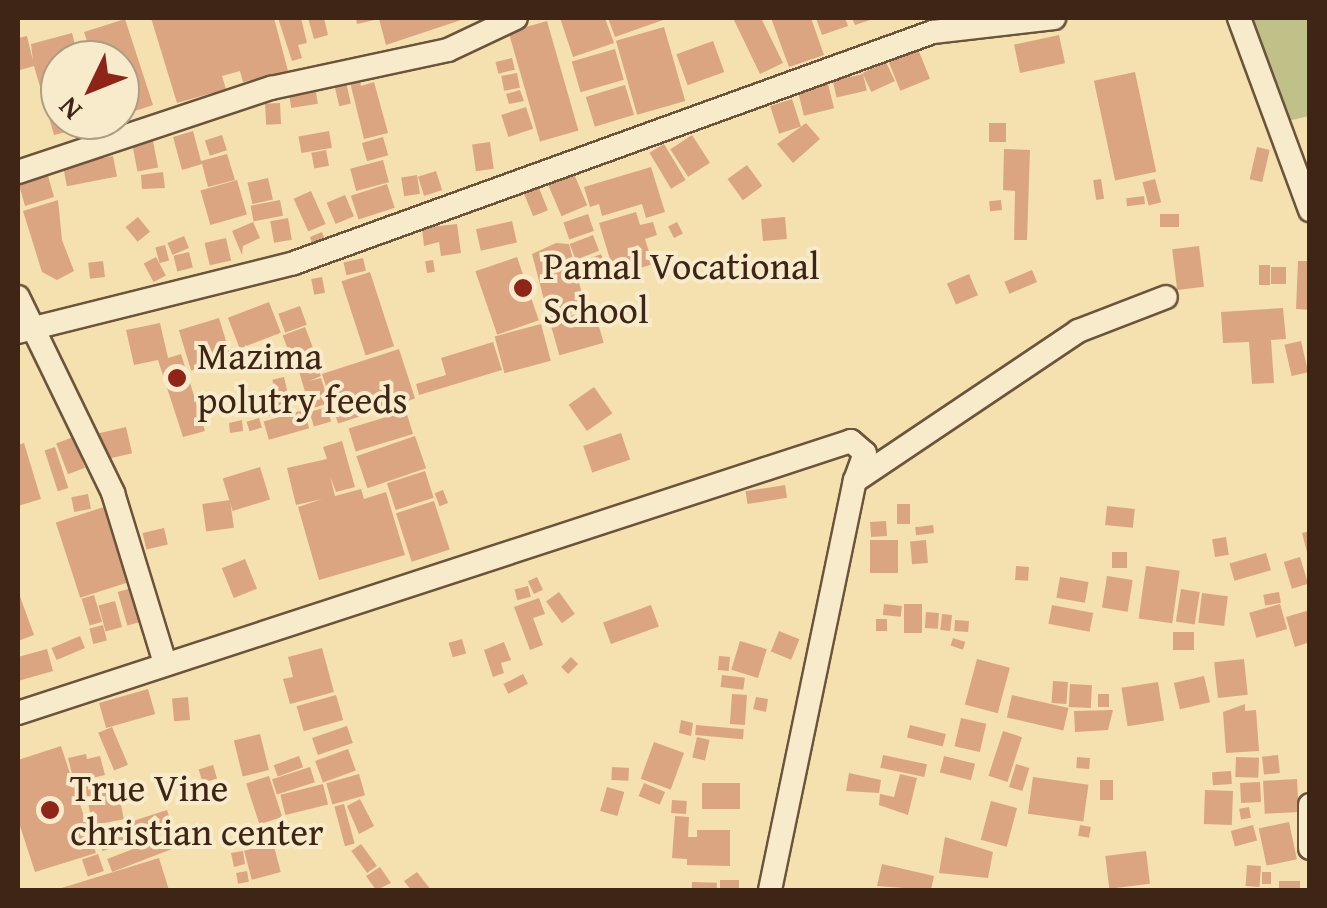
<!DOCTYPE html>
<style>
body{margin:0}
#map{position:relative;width:1327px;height:908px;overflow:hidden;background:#f5e0af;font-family:"Gentium Book Plus",serif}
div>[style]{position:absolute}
.green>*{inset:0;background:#bfc188}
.building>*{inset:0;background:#dca581;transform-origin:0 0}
.roads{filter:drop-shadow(2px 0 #6c543c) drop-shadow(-2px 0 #6c543c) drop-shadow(0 2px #6c543c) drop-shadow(0 -2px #6c543c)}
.minor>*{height:22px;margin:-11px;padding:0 11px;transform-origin:11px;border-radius:11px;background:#f8ebcb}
.dots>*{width:28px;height:28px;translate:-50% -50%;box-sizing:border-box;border:5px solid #f8ebcb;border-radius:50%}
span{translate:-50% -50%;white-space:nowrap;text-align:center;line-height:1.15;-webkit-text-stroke:8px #f8ebcb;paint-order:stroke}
.poi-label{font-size:38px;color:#3e2516}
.left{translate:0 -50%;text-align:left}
.frame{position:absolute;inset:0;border:20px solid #3e2516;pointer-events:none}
.north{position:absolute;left:40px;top:40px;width:100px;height:100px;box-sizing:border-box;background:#f8ebcb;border:2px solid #ae9c83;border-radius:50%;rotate:227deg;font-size:28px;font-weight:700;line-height:40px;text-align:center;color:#3e2516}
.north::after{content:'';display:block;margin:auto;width:35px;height:45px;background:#8f2418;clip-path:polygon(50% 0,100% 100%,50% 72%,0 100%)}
</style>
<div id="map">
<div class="green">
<div style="clip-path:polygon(1246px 18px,1309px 18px,1309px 116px,1288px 121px)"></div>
</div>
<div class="building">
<div style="clip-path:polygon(151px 18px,274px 18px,288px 71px,243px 82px,240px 71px,222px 76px,226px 89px,177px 103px)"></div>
<div style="clip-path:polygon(278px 18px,301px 18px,307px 43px,298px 45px,302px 58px,292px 61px)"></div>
<div style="clip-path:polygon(308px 18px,324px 18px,328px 35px,314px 39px)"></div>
<div style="clip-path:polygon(356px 18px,467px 18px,386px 45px,379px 19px,357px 24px)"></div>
<div style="clip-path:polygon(560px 18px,605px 18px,614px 43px,573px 57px)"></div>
<div style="clip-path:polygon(608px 18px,662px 18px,663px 20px,615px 37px)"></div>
<div style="clip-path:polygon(733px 18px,761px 18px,783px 63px,760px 74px)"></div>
<div style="clip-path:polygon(771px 18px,811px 18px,824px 55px,789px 67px)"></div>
<div style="clip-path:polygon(816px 18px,845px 18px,848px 26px,822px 35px)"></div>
<div style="clip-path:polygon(852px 18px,876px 18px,855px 25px)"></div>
<div style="clip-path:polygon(125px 19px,153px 105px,120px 116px,120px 60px,93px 60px,84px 32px)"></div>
<div style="left:547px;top:21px;width:114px;height:40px;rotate:74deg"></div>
<div style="left:664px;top:27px;width:77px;height:50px;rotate:74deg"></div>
<div style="clip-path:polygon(72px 33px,79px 60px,60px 60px,60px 120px,98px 124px,54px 135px,34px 66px,20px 70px,18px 38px,27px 36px,33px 61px,31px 44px)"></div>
<div style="left:1059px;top:35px;width:29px;height:46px;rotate:78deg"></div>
<div style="left:713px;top:41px;width:33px;height:39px;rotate:70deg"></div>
<div style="left:615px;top:49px;width:32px;height:45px;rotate:74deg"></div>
<div style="left:918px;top:49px;width:32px;height:32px;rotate:68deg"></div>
<div style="left:512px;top:58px;width:12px;height:17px;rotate:76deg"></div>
<div style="left:886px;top:62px;width:21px;height:26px;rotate:65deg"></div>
<div style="left:1135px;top:72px;width:102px;height:42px;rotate:78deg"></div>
<div style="left:517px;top:73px;width:15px;height:16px;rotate:79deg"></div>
<div style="left:863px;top:74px;width:17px;height:31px;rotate:77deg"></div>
<div style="clip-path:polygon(360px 80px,361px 86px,374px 82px,388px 133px,364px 139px,350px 82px)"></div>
<div style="left:346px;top:82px;width:22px;height:12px;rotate:77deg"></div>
<div style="left:828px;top:84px;width:25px;height:31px;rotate:76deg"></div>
<div style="left:625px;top:85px;width:31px;height:41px;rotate:73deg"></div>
<div style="clip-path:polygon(520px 90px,524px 101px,509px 104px,506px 94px)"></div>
<div style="left:316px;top:92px;width:12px;height:27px;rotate:81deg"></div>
<div style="left:792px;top:99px;width:29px;height:23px;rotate:72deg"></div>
<div style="left:280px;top:103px;width:21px;height:15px;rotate:87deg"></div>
<div style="left:526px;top:107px;width:23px;height:26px;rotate:72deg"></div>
<div style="clip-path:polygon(806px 123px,820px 139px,793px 163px,777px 144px)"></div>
<div style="left:989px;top:123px;width:17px;height:19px"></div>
<div style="clip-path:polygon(193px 131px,201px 161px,227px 154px,235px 180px,208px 187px,202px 164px,182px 170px,173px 137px)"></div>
<div style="left:329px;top:131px;width:17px;height:31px;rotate:80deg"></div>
<div style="left:222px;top:135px;width:16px;height:18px;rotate:72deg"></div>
<div style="left:692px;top:135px;width:33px;height:26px;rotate:57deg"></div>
<div style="left:152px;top:136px;width:32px;height:21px;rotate:79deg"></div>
<div style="left:383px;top:137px;width:19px;height:22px;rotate:74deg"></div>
<div style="left:490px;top:142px;width:27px;height:18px;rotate:82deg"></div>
<div style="left:664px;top:144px;width:42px;height:17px;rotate:59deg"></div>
<div style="left:1257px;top:147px;width:13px;height:33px;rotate:13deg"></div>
<div style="clip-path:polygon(1004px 149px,1030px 150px,1027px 240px,1014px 240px,1015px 191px,1003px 190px)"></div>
<div style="left:326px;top:150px;width:16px;height:15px;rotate:79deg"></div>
<div style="left:113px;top:156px;width:21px;height:51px;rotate:79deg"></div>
<div style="left:383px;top:160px;width:23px;height:34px;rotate:75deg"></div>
<div style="clip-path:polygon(45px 165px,54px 197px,25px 206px,18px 181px)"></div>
<div style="left:747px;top:165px;width:26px;height:24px;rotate:54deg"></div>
<div style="clip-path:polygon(651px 167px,665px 212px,646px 218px,642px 204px,602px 216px,599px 204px,590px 207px,584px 187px)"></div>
<div style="left:436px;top:171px;width:20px;height:19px;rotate:72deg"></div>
<div style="clip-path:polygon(163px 172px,165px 188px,142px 189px,141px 175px)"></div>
<div style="left:574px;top:174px;width:34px;height:28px;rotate:67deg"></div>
<div style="left:417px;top:175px;width:19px;height:16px;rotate:81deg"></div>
<div style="left:268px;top:178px;width:22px;height:21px;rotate:77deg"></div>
<div style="left:1101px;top:179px;width:20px;height:8px;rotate:81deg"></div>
<div style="left:1155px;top:179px;width:24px;height:13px;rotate:75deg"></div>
<div style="left:237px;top:180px;width:36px;height:38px;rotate:74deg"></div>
<div style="left:387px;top:184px;width:25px;height:38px;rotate:72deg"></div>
<div style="left:539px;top:188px;width:24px;height:16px;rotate:68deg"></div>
<div style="left:311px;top:191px;width:36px;height:19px;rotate:66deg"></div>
<div style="left:345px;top:195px;width:23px;height:20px;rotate:67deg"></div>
<div style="left:1144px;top:196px;width:8px;height:18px;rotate:83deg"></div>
<div style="clip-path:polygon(58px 200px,62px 240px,74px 271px,57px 280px,42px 272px,23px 211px)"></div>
<div style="left:280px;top:200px;width:16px;height:30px;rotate:79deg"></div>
<div style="left:1001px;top:200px;width:10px;height:12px;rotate:84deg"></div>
<div style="clip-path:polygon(636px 212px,640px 225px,653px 222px,657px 235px,645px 239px,653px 264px,615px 276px,599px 223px)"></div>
<div style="left:588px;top:214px;width:18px;height:26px;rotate:71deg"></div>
<div style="left:1160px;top:214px;width:19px;height:13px"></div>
<div style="left:138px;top:217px;width:19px;height:16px;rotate:51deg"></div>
<div style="left:785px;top:217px;width:22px;height:24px;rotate:85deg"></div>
<div style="left:288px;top:218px;width:22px;height:18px;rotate:80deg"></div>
<div style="left:512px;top:221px;width:22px;height:37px;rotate:77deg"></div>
<div style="clip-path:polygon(253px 222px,260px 238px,243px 246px,242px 255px,232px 231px)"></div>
<div style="left:677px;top:222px;width:13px;height:10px;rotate:63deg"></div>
<div style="clip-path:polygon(457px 224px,461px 253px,441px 256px,439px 242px,424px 246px,422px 228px)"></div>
<div style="clip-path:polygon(322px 232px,325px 240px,313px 246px,310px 237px)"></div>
<div style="left:593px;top:235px;width:17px;height:25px;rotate:69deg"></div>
<div style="left:184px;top:236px;width:13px;height:18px;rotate:67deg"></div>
<div style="left:226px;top:238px;width:23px;height:22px;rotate:77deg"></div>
<div style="clip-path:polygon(556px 243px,569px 244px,586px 309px,549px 319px,532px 254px)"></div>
<div style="left:165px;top:245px;width:16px;height:10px;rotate:75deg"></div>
<div style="left:1199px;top:246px;width:41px;height:27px;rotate:83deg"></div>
<div style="left:189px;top:252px;width:16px;height:16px;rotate:76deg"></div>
<div style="left:601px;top:254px;width:17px;height:27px;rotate:69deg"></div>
<div style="left:156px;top:257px;width:21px;height:14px;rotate:62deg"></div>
<div style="left:517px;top:257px;width:67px;height:44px;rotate:71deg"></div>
<div style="left:363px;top:258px;width:13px;height:20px;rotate:77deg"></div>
<div style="left:433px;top:260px;width:12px;height:8px;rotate:81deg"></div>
<div style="left:103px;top:261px;width:16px;height:15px;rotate:83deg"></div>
<div style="clip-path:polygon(1298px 261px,1310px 261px,1310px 310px,1296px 309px)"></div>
<div style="left:1270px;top:265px;width:20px;height:11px;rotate:90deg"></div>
<div style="left:1271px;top:267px;width:15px;height:17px"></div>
<div style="left:1032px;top:270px;width:13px;height:30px;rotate:67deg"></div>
<div style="left:370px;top:272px;width:78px;height:30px;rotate:72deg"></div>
<div style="left:969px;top:274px;width:23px;height:24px;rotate:67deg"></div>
<div style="left:322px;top:277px;width:16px;height:11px;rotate:79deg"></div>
<div style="left:269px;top:302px;width:33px;height:44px;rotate:69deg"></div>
<div style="left:300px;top:306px;width:20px;height:23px;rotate:70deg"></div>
<div style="clip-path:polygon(1283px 308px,1286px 339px,1271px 340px,1274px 383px,1252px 384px,1249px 342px,1223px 343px,1221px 312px)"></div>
<div style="left:594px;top:309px;width:35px;height:46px;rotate:74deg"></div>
<div style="left:219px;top:318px;width:42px;height:42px;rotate:73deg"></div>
<div style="clip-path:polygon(160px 323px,168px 358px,181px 354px,205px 431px,183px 437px,158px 360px,134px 365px,126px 330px)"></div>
<div style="left:541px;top:324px;width:38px;height:48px;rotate:75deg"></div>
<div style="left:305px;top:327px;width:26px;height:24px;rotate:69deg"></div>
<div style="left:1301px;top:341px;width:32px;height:17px;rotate:77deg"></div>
<div style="clip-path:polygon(493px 342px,502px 370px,419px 395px,416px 384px,446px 375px,441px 358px)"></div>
<div style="left:399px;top:349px;width:52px;height:81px;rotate:72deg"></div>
<div style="clip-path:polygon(312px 354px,321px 376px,309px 381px,321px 378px,329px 403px,310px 409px,296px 361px)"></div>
<div style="left:284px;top:377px;width:17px;height:12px;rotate:77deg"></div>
<div style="left:594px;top:387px;width:32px;height:31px;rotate:55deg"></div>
<div style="left:288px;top:398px;width:14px;height:22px;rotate:78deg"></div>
<div style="left:327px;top:407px;width:15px;height:18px;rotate:74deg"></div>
<div style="left:304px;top:410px;width:19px;height:42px;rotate:74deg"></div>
<div style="left:406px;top:411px;width:24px;height:60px;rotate:73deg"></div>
<div style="left:259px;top:418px;width:10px;height:13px;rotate:73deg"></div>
<div style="clip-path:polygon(242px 420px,243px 431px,230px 433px,229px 423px)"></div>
<div style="left:126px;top:427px;width:27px;height:29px;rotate:77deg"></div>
<div style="left:621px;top:433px;width:28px;height:40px;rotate:71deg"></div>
<div style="left:415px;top:436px;width:34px;height:62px;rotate:71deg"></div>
<div style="left:73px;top:437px;width:33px;height:18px;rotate:69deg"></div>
<div style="clip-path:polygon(342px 441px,355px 487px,336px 492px,330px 476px,335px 496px,361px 489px,364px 499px,386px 492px,405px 555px,319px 580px,298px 507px,322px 499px,296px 505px,287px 468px,327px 459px,323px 447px)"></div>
<div style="clip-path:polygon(24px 443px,41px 499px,18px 506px,18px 445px)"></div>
<div style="left:55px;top:447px;width:43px;height:11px;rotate:72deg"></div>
<div style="left:260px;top:467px;width:34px;height:39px;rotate:73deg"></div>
<div style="left:425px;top:471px;width:28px;height:40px;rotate:72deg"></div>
<div style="left:785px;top:485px;width:13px;height:40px;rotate:81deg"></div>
<div style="left:443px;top:490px;width:14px;height:9px;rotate:69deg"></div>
<div style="left:88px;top:494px;width:15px;height:17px;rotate:79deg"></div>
<div style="left:230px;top:500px;width:28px;height:28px;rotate:82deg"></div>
<div style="left:434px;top:501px;width:51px;height:40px;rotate:72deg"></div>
<div style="left:897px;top:504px;width:13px;height:20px"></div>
<div style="left:110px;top:505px;width:79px;height:57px;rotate:72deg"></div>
<div style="left:1107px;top:506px;width:28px;height:19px;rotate:6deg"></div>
<div style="left:886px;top:521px;width:15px;height:16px;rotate:86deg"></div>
<div style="left:933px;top:525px;width:8px;height:18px;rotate:83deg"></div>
<div style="left:164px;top:528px;width:17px;height:22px;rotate:77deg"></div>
<div style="clip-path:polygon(1310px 531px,1310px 556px,1308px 556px,1302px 533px)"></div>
<div style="left:1226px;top:537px;width:18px;height:14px;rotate:81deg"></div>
<div style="left:870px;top:540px;width:28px;height:33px"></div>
<div style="left:926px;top:540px;width:23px;height:16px;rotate:85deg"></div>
<div style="left:1127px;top:552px;width:16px;height:15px;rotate:90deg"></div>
<div style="left:1266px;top:553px;width:18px;height:38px;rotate:74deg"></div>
<div style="left:1300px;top:557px;width:28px;height:17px;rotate:73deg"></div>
<div style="left:245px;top:559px;width:32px;height:25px;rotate:68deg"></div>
<div style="left:1016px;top:566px;width:13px;height:14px;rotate:4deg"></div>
<div style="left:1146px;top:566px;width:34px;height:53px;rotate:8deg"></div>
<div style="left:1107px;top:576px;width:26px;height:32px;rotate:9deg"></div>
<div style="left:537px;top:577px;width:14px;height:10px;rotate:65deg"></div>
<div style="left:1060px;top:577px;width:29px;height:21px;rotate:10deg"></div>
<div style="left:528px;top:586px;width:11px;height:14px;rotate:75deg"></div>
<div style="left:135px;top:587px;width:35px;height:18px;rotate:74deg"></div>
<div style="left:1181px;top:589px;width:19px;height:33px;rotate:9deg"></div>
<div style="clip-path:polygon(18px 591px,34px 635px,18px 641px)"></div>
<div style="left:559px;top:592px;width:27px;height:16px;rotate:54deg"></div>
<div style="left:1279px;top:592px;width:11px;height:16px;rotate:80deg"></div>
<div style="left:1202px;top:593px;width:26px;height:30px;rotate:7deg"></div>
<div style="left:94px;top:595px;width:28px;height:13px;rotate:73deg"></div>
<div style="clip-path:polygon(539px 598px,545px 614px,533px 618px,543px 645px,530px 650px,514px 607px)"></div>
<div style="left:115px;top:601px;width:27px;height:17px;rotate:75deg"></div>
<div style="left:884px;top:604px;width:18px;height:11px;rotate:6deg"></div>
<div style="left:904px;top:604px;width:18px;height:29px"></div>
<div style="left:1280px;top:604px;width:26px;height:32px;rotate:74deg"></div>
<div style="left:651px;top:605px;width:23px;height:51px;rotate:70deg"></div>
<div style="left:1052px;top:605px;width:42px;height:19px;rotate:11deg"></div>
<div style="clip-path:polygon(1310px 610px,1310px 642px,1295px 647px,1286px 617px)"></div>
<div style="left:926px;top:612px;width:13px;height:16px;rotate:4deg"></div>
<div style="left:942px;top:614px;width:10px;height:16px;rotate:6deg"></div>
<div style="left:876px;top:619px;width:11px;height:12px"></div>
<div style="left:955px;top:620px;width:14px;height:11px;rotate:4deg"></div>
<div style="left:103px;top:625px;width:16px;height:14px;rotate:76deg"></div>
<div style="left:779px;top:631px;width:22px;height:22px;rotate:22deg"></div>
<div style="left:1173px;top:632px;width:21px;height:18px"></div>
<div style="left:80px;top:636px;width:13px;height:31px;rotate:67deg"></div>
<div style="left:953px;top:638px;width:13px;height:8px;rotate:18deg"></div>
<div style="left:462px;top:639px;width:15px;height:14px;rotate:74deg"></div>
<div style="left:740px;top:641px;width:28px;height:30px;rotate:17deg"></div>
<div style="clip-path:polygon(504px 642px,511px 660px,501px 663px,504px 673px,493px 677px,484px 650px)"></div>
<div style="clip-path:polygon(322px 648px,334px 692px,290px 704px,283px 679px,293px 677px,288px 657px)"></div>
<div style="clip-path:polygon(47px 649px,53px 671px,18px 681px,18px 657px)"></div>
<div style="left:719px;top:656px;width:11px;height:14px;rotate:5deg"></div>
<div style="left:571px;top:657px;width:10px;height:14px;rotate:45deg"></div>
<div style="left:977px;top:659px;width:34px;height:47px;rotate:15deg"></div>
<div style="left:1244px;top:659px;width:36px;height:30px;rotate:84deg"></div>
<div style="left:523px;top:674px;width:11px;height:22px;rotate:63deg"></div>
<div style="left:722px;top:675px;width:23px;height:12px;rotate:7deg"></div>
<div style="left:1204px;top:676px;width:27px;height:31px;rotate:77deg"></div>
<div style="left:1053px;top:681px;width:15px;height:22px;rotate:4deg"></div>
<div style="left:1158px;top:682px;width:39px;height:37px;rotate:81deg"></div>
<div style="left:1070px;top:684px;width:22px;height:23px;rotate:3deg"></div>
<div style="left:148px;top:689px;width:26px;height:51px;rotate:74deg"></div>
<div style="left:732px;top:694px;width:15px;height:30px;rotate:4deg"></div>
<div style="left:1098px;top:694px;width:11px;height:13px"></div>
<div style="left:336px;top:695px;width:26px;height:41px;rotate:74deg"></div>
<div style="left:1012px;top:695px;width:58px;height:23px;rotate:13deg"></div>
<div style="left:188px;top:697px;width:23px;height:16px;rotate:85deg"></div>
<div style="clip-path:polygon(756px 697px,768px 699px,766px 712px,753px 709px)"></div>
<div style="clip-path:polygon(1245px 704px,1245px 711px,1256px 710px,1259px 751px,1226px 753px,1223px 712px)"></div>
<div style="clip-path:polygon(1113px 710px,1108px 730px,1075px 732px,1074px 711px)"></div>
<div style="left:961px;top:718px;width:26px;height:29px;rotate:13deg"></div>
<div style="clip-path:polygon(681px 720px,693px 723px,691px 736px,679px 733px)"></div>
<div style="left:696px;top:725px;width:48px;height:10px;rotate:5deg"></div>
<div style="left:910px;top:725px;width:37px;height:13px;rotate:14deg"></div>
<div style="left:347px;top:726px;width:18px;height:37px;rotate:71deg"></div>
<div style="left:112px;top:727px;width:41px;height:15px;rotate:67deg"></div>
<div style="left:1003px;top:731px;width:20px;height:47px;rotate:18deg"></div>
<div style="left:260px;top:734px;width:37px;height:27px;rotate:76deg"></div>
<div style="left:697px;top:737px;width:13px;height:21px;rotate:13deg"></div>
<div style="left:654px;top:742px;width:32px;height:39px;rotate:20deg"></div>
<div style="clip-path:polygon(61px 746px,96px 853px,35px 872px,18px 820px,18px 760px)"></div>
<div style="left:348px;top:749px;width:23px;height:35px;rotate:70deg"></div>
<div style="clip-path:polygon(86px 754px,87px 759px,100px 756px,105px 775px,74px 782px,68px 758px)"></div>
<div style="left:883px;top:755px;width:45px;height:13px;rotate:12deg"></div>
<div style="left:1278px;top:755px;width:18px;height:16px;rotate:84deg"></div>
<div style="left:299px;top:756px;width:12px;height:27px;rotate:70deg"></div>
<div style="left:944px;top:756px;width:32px;height:17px;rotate:14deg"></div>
<div style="left:1077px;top:757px;width:13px;height:11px;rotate:4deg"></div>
<div style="left:1236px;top:757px;width:23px;height:20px;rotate:2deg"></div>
<div style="left:1016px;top:764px;width:14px;height:24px;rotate:17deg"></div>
<div style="left:213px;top:765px;width:14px;height:15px;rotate:73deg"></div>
<div style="left:310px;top:767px;width:16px;height:40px;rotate:72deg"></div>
<div style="left:612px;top:767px;width:17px;height:13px;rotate:3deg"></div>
<div style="left:1231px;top:771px;width:13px;height:19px;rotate:86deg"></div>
<div style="clip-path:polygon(849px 773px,881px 780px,879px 793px,846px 791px)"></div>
<div style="left:359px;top:774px;width:22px;height:34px;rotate:74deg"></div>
<div style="clip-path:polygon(900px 774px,917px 778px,908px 815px,879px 805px,880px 794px,894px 797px)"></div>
<div style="left:269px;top:776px;width:43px;height:24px;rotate:72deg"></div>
<div style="left:1033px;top:777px;width:56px;height:37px;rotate:8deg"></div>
<div style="left:116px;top:779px;width:41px;height:32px;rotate:79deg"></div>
<div style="left:1297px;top:779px;width:33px;height:34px;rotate:87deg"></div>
<div style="left:1100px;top:780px;width:13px;height:20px"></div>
<div style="left:1260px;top:782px;width:20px;height:20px;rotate:87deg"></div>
<div style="left:644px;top:783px;width:23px;height:14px;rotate:23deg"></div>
<div style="left:740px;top:783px;width:26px;height:38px;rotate:90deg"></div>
<div style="left:323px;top:784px;width:21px;height:44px;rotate:76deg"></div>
<div style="left:607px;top:787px;width:18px;height:25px;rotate:16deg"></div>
<div style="left:1205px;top:790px;width:28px;height:34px;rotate:2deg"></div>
<div style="clip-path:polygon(360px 799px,374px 826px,359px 834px,347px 806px)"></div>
<div style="left:672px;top:800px;width:15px;height:13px;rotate:4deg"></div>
<div style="left:991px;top:801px;width:27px;height:40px;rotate:15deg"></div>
<div style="left:344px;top:804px;width:41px;height:10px;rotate:75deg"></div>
<div style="left:1249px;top:807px;width:11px;height:10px;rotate:80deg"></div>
<div style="left:167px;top:810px;width:19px;height:74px;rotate:72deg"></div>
<div style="clip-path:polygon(675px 816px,689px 817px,688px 837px,697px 837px,697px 830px,730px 830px,730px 866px,687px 865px,687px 859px,672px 858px)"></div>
<div style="left:1289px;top:822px;width:38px;height:31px;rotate:78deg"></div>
<div style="left:1080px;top:825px;width:11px;height:11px;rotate:10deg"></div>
<div style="left:1253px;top:825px;width:16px;height:23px;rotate:75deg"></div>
<div style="left:180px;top:831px;width:14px;height:78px;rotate:69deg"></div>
<div style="clip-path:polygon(945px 837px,993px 852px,988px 878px,939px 873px)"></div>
<div style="left:273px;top:843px;width:30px;height:30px;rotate:75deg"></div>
<div style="left:361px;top:844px;width:27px;height:12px;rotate:54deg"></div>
<div style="clip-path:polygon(243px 851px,245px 864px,234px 867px,231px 853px)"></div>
<div style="left:1146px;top:851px;width:33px;height:41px;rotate:83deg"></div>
<div style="left:98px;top:854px;width:18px;height:17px;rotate:71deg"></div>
<div style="clip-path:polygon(159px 858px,169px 890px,55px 890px)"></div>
<div style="clip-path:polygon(882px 864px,934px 876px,931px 890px,877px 886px)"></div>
<div style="left:1247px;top:865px;width:14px;height:21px;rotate:4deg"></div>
<div style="clip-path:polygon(380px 867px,391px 883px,376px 890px,366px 876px)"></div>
<div style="left:247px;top:871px;width:11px;height:11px;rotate:80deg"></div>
<div style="clip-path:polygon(417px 872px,431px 890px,411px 890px,404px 881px)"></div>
<div style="left:1262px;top:872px;width:9px;height:12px"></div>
<div style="left:720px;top:880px;width:19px;height:10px"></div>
<div style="left:1279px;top:881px;width:21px;height:9px"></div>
<div style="left:692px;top:882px;width:25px;height:8px;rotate:2deg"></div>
</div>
<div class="roads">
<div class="minor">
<div style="left:1239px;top:18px;width:205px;rotate:69.7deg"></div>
<div style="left:18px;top:172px;width:267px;rotate:-18.4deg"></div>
<div style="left:271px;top:88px;width:181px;rotate:-12.1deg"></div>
<div style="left:448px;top:50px;width:75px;rotate:-25.2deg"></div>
<div style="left:18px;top:297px;width:218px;rotate:64.1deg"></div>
<div style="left:113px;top:493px;width:178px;rotate:73deg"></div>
<div style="left:18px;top:332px;width:284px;rotate:-14deg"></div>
<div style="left:294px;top:263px;width:679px;rotate:-19.88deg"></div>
<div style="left:933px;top:32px;width:122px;rotate:-6.6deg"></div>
<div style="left:18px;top:713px;width:876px;rotate:-18.08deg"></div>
<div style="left:851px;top:441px;width:18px;rotate:41deg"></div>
<div style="left:865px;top:453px;width:30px;rotate:110deg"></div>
<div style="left:855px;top:481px;width:269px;rotate:-33.9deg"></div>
<div style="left:1078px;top:331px;width:94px;rotate:-21.1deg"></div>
<div style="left:1310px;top:805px;width:43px;rotate:90deg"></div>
<div style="left:770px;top:890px;width:418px;rotate:-78.3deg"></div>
</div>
</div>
<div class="dots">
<div style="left:523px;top:288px;background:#8f2418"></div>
<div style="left:177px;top:378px;background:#8f2418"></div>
<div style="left:50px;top:810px;background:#8f2418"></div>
</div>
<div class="poi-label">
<span class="left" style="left:543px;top:288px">Pamal Vocational<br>School</span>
<span class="left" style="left:197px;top:378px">Mazima<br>polutry feeds</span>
<span class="left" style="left:70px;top:810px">True Vine<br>christian center</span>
</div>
<div class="frame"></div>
<div class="north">N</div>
</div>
